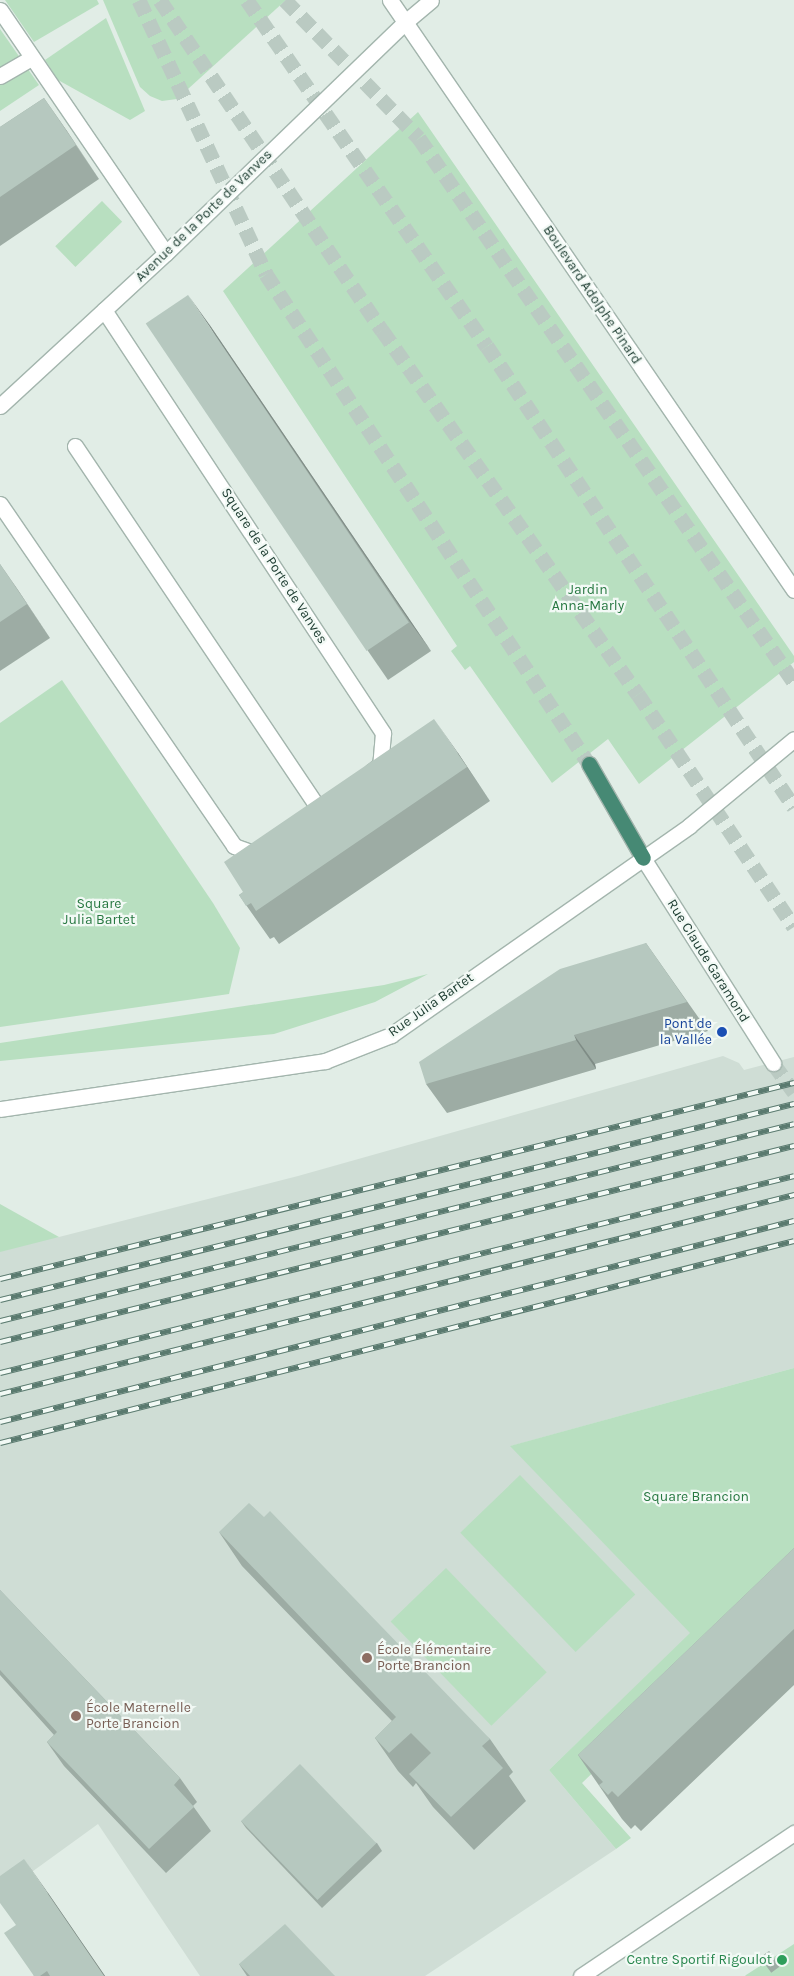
<!DOCTYPE html>
<meta charset="utf-8">
<style>
body{margin:0}
#map{position:relative;width:794px;height:1976px;overflow:hidden;background:#e1ede6;font-family:Karla,sans-serif}
div>[style]{position:absolute}
.built>*{inset:0;background:#cfddd5}
.green>*{inset:0;background:#b8dfc0;transform-origin:0 0}
.tertiary-tunnel>*{height:15px;margin-top:-7.5px;transform-origin:0;background:repeating-linear-gradient(90deg,#bacac2 0 15px,transparent 0 23px)}
.trunk-tunnel>*{height:15px;margin-top:-7.5px;transform-origin:0;background:repeating-linear-gradient(90deg,#bacac2 0 15px,transparent 0 23px)}
.roads{filter:drop-shadow(1px 0 #a3b5ad) drop-shadow(-1px 0 #a3b5ad) drop-shadow(0 1px #a3b5ad) drop-shadow(0 -1px #a3b5ad)}
.service>*{height:15px;margin:-7.5px;padding:0 7.5px;transform-origin:7.5px;border-radius:7.5px;background:#fff}
.pedestrian>*{height:15px;margin:-7.5px;padding:0 7.5px;transform-origin:7.5px;border-radius:7.5px;background:#fff}
.minor>*{height:15px;margin:-7.5px;padding:0 7.5px;transform-origin:7.5px;border-radius:7.5px;background:#fff}
.tertiary>*{height:15px;margin:-7.5px;padding:0 7.5px;transform-origin:7.5px;border-radius:7.5px;background:#fff}
.secondary>*{height:15px;margin:-7.5px;padding:0 7.5px;transform-origin:7.5px;border-radius:7.5px;background:#fff}
.trunk>*{height:15px;margin:-7.5px;padding:0 7.5px;transform-origin:7.5px;border-radius:7.5px;background:#468974}
.rail>*{height:5.5px;margin-top:-2.75px;transform-origin:0;background:repeating-linear-gradient(90deg,#f2f9f5 0 11px,#5a7a6f 0 22px);box-sizing:border-box;border-block:1px solid #5a7a6f}
.wall>*{inset:0;background:#9daca4;transform-origin:0 0}
.shaded-wall>*{inset:0;background:#7f8c86}
.building>*{inset:0;background:#b6c8bf;transform-origin:0 0}
.dots>*{width:14px;height:14px;translate:-50% -50%;box-sizing:border-box;border:2px solid #f2f9f5;border-radius:50%}
span{translate:-50% -50%;white-space:nowrap;text-align:center;line-height:1.15;-webkit-text-stroke:4.5px #f2f9f5;paint-order:stroke}
.street-label{font-size:14px;color:#203f34}
.park-label{font-size:14px;color:#277841}
.transit-label{font-size:14px;color:#164399}
.right{translate:-100% -50%;text-align:right}
.education-label{font-size:14px;color:#785e54}
.left{translate:0 -50%;text-align:left}
.leisure-label{font-size:14px;color:#27864d}
</style>
<div id="map">
<div class="built">
<div style="clip-path:polygon(723px 1056px,739px 1063px,744px 1070px,794px 1057px,794px 1368px,511px 1446px,691px 1633px,549px 1770px,616px 1849px,425px 1976px,200px 1976px,98px 1824px,0 1895px,0 1244px,59px 1237px,298px 1176px)"></div>
</div>
<div class="green">
<div style="clip-path:polygon(5px 0,97px 0,99px 4px,34px 42px)"></div>
<div style="clip-path:polygon(103px 0,286px 0,177px 99px,162px 101px,150px 96px,140px 87px)"></div>
<div style="clip-path:polygon(106px 18px,145px 111px,130px 120px,58px 80px,45px 60px)"></div>
<div style="clip-path:polygon(0 29px,39px 85px,0 111px)"></div>
<div style="clip-path:polygon(418px 112px,794px 656px,794px 662px,639px 784px,608px 739px,552px 783px,470px 666px,465px 670px,451px 651px,457px 646px,223px 291px)"></div>
<div style="left:102px;top:201px;width:29px;height:65px;rotate:46deg"></div>
<div style="clip-path:polygon(62px 680px,213px 903px,240px 948px,229px 994px,0 1027px,0 723px)"></div>
<div style="clip-path:polygon(428px 974px,375px 1002px,274px 1034px,0 1061px,0 1043px,384px 985px)"></div>
<div style="clip-path:polygon(0 1204px,59px 1237px,0 1252px)"></div>
<div style="clip-path:polygon(794px 1368px,794px 1580px,582px 1783px,631px 1838px,616px 1849px,549px 1770px,690px 1633px,510px 1446px)"></div>
<div style="left:520px;top:1475px;width:166px;height:83px;rotate:46deg"></div>
<div style="left:446px;top:1568px;width:145px;height:77px;rotate:46deg"></div>
<div style="clip-path:polygon(794px 1944px,794px 1976px,745px 1976px,746px 1975px)"></div>
</div>
<div class="tertiary-tunnel">
<div style="left:773px;top:1063px;width:36px;rotate:54deg"></div>
</div>
<div class="trunk-tunnel">
<div style="left:139px;top:0;width:302px;rotate:65.1deg"></div>
<div style="left:266px;top:274px;width:587px;rotate:56.61deg"></div>
<div style="left:160px;top:0;width:398px;rotate:56.1deg"></div>
<div style="left:382px;top:330px;width:445px;rotate:54.9deg"></div>
<div style="left:638px;top:694px;width:280px;rotate:56.2deg"></div>
<div style="left:247px;top:0;width:421px;rotate:55.3deg"></div>
<div style="left:487px;top:346px;width:554px;rotate:56.34deg"></div>
<div style="left:285px;top:0;width:192px;rotate:45.8deg"></div>
<div style="left:419px;top:138px;width:661px;rotate:55.42deg"></div>
</div>
<div class="roads">
<div class="service">
<div style="left:104px;top:310px;width:507px;rotate:56.59deg"></div>
<div style="left:383px;top:733px;width:32px;rotate:95deg"></div>
<div style="left:380px;top:765px;width:11px;rotate:142deg"></div>
<div style="left:75px;top:446px;width:437px;rotate:56.1deg"></div>
<div style="left:0;top:504px;width:414px;rotate:55.6deg"></div>
<div style="left:234px;top:846px;width:23px;rotate:20deg"></div>
<div style="left:256px;top:854px;width:6px;rotate:-31deg"></div>
</div>
<div class="pedestrian">
<div style="left:0;top:10px;width:294px;rotate:55.7deg"></div>
<div style="left:0;top:76px;width:36px;rotate:-30deg"></div>
</div>
<div class="minor">
<div style="left:404px;top:23px;width:35px;rotate:-40deg"></div>
</div>
<div class="tertiary">
<div style="left:390px;top:0;width:715px;rotate:55.6deg"></div>
<div style="left:0;top:406px;width:226px;rotate:-42.7deg"></div>
<div style="left:166px;top:253px;width:331px;rotate:-44deg"></div>
<div style="left:643px;top:858px;width:243px;rotate:57.6deg"></div>
</div>
<div class="secondary">
<div style="left:0;top:1109px;width:329px;rotate:-8.4deg"></div>
<div style="left:325px;top:1061px;width:71px;rotate:-21.5deg"></div>
<div style="left:391px;top:1035px;width:364px;rotate:-35deg"></div>
<div style="left:689px;top:826px;width:136px;rotate:-39.6deg"></div>
<div style="left:581px;top:1976px;width:257px;rotate:-33.9deg"></div>
</div>
<div class="trunk">
<div style="left:589px;top:764px;width:108px;rotate:60.1deg"></div>
</div>
</div>
<div class="rail">
<div style="left:0;top:1279px;width:818px;rotate:-13.87deg"></div>
<div style="left:0;top:1300px;width:818px;rotate:-13.87deg"></div>
<div style="left:0;top:1321px;width:818px;rotate:-13.93deg"></div>
<div style="left:0;top:1342px;width:818px;rotate:-13.87deg"></div>
<div style="left:0;top:1373px;width:818px;rotate:-13.93deg"></div>
<div style="left:0;top:1394px;width:819px;rotate:-14.07deg"></div>
<div style="left:0;top:1422px;width:819px;rotate:-14.21deg"></div>
<div style="left:0;top:1443px;width:819px;rotate:-14.27deg"></div>
</div>
<div class="wall">
<div style="clip-path:polygon(44px 98px,99px 179px,0 246px,0 127px)"></div>
<div style="clip-path:polygon(209px 324px,431px 651px,388px 680px,368px 651px)"></div>
<div style="clip-path:polygon(0 564px,50px 638px,0 671px)"></div>
<div style="clip-path:polygon(458px 753px,490px 801px,279px 944px,274px 937px,270px 939px,239px 895px)"></div>
<div style="clip-path:polygon(646px 943px,708px 1031px,595px 1064px,596px 1069px,447px 1113px,426px 1084px)"></div>
<div style="clip-path:polygon(219px 1532px,490px 1739px,513px 1772px,509px 1776px,526px 1801px,474px 1850px,433px 1807px,416px 1783px,413px 1787px,398px 1771px,375px 1738px,392px 1721px,242px 1566px)"></div>
<div style="clip-path:polygon(794px 1548px,794px 1685px,641px 1831px,635px 1825px,631px 1829px,622px 1819px,578px 1755px)"></div>
<div style="clip-path:polygon(0 1590px,180px 1778px,197px 1802px,193px 1806px,211px 1831px,166px 1873px,64px 1766px,47px 1742px,54px 1735px,0 1675px)"></div>
<div style="clip-path:polygon(241px 1821px,377px 1843px,382px 1851px,322px 1908px,246px 1828px)"></div>
<div style="clip-path:polygon(48px 1893px,105px 1976px,34px 1976px,16px 1925px)"></div>
<div style="left:769px;top:1951px;width:19px;height:11px;rotate:54deg"></div>
<div style="clip-path:polygon(239px 1964px,335px 1976px,247px 1976px)"></div>
</div>
<div class="shaded-wall">
<div style="clip-path:polygon(44px 98px,67px 131px,99px 179px,76px 145px)"></div>
<div style="clip-path:polygon(188px 295px,209px 324px,431px 651px,410px 622px)"></div>
<div style="clip-path:polygon(0 564px,18px 590px,50px 638px,27px 604px)"></div>
<div style="clip-path:polygon(434px 719px,458px 753px,490px 801px,467px 767px)"></div>
<div style="clip-path:polygon(574px 1035px,595px 1064px,596px 1069px,576px 1040px)"></div>
<div style="clip-path:polygon(24px 1859px,48px 1893px,105px 1976px,104px 1976px)"></div>
</div>
<div class="building">
<div style="clip-path:polygon(44px 98px,76px 145px,0 197px,0 127px)"></div>
<div style="left:188px;top:295px;width:395px;height:51px;rotate:56deg"></div>
<div style="clip-path:polygon(0 564px,27px 604px,0 622px)"></div>
<div style="clip-path:polygon(434px 719px,467px 767px,256px 911px,251px 903px,246px 906px,239px 895px,243px 892px,224px 862px)"></div>
<div style="clip-path:polygon(646px 943px,687px 1002px,574px 1035px,576px 1040px,426px 1084px,419px 1062px,560px 969px)"></div>
<div style="clip-path:polygon(249px 1503px,264px 1517px,270px 1511px,490px 1739px,482px 1746px,503px 1768px,451px 1817px,409px 1774px,431px 1753px,411px 1733px,389px 1753px,375px 1738px,396px 1717px,219px 1532px)"></div>
<div style="clip-path:polygon(794px 1548px,794px 1629px,618px 1797px,612px 1791px,608px 1795px,599px 1785px,603px 1782px,578px 1755px)"></div>
<div style="clip-path:polygon(0 1590px,180px 1778px,174px 1785px,194px 1807px,149px 1849px,47px 1742px,57px 1732px,0 1670px)"></div>
<div style="left:300px;top:1764px;width:110px;height:82px;rotate:46deg"></div>
<div style="clip-path:polygon(24px 1859px,104px 1976px,50px 1976px,47px 1971px,40px 1976px,34px 1976px,4px 1933px,16px 1925px,0 1903px,0 1876px)"></div>
<div style="clip-path:polygon(285px 1924px,335px 1976px,250px 1976px,239px 1964px)"></div>
<div style="left:769px;top:1951px;width:10px;height:11px;rotate:53deg"></div>
</div>
<div class="dots">
<div style="left:722px;top:1032px;background:#1a4fb4"></div>
<div style="left:367px;top:1658px;background:#8d6e63"></div>
<div style="left:76px;top:1716px;background:#8d6e63"></div>
<div style="left:782px;top:1960px;background:#2e9e5b"></div>
</div>
<div class="street-label">
<span style="left:204px;top:216px;rotate:-44deg">Avenue de la Porte de Vanves</span>
<span style="left:592px;top:295px;rotate:56deg">Boulevard Adolphe Pinard</span>
<span style="left:274px;top:566px;rotate:57deg">Square de la Porte de Vanves</span>
<span style="left:708px;top:961px;rotate:58deg">Rue Claude Garamond</span>
<span style="left:431px;top:1005px;rotate:-35deg">Rue Julia Bartet</span>
</div>
<div class="park-label">
<span style="left:588px;top:598px">Jardin<br>Anna-Marly</span>
<span style="left:99px;top:912px">Square<br>Julia Bartet</span>
<span style="left:696px;top:1497px">Square Brancion</span>
</div>
<div class="transit-label">
<span class="right" style="left:712px;top:1032px">Pont de<br>la Vallée</span>
</div>
<div class="education-label">
<span class="left" style="left:377px;top:1658px">École Élémentaire<br>Porte Brancion</span>
<span class="left" style="left:86px;top:1716px">École Maternelle<br>Porte Brancion</span>
</div>
<div class="leisure-label">
<span class="right" style="left:772px;top:1960px">Centre Sportif Rigoulot</span>
</div>
</div>
